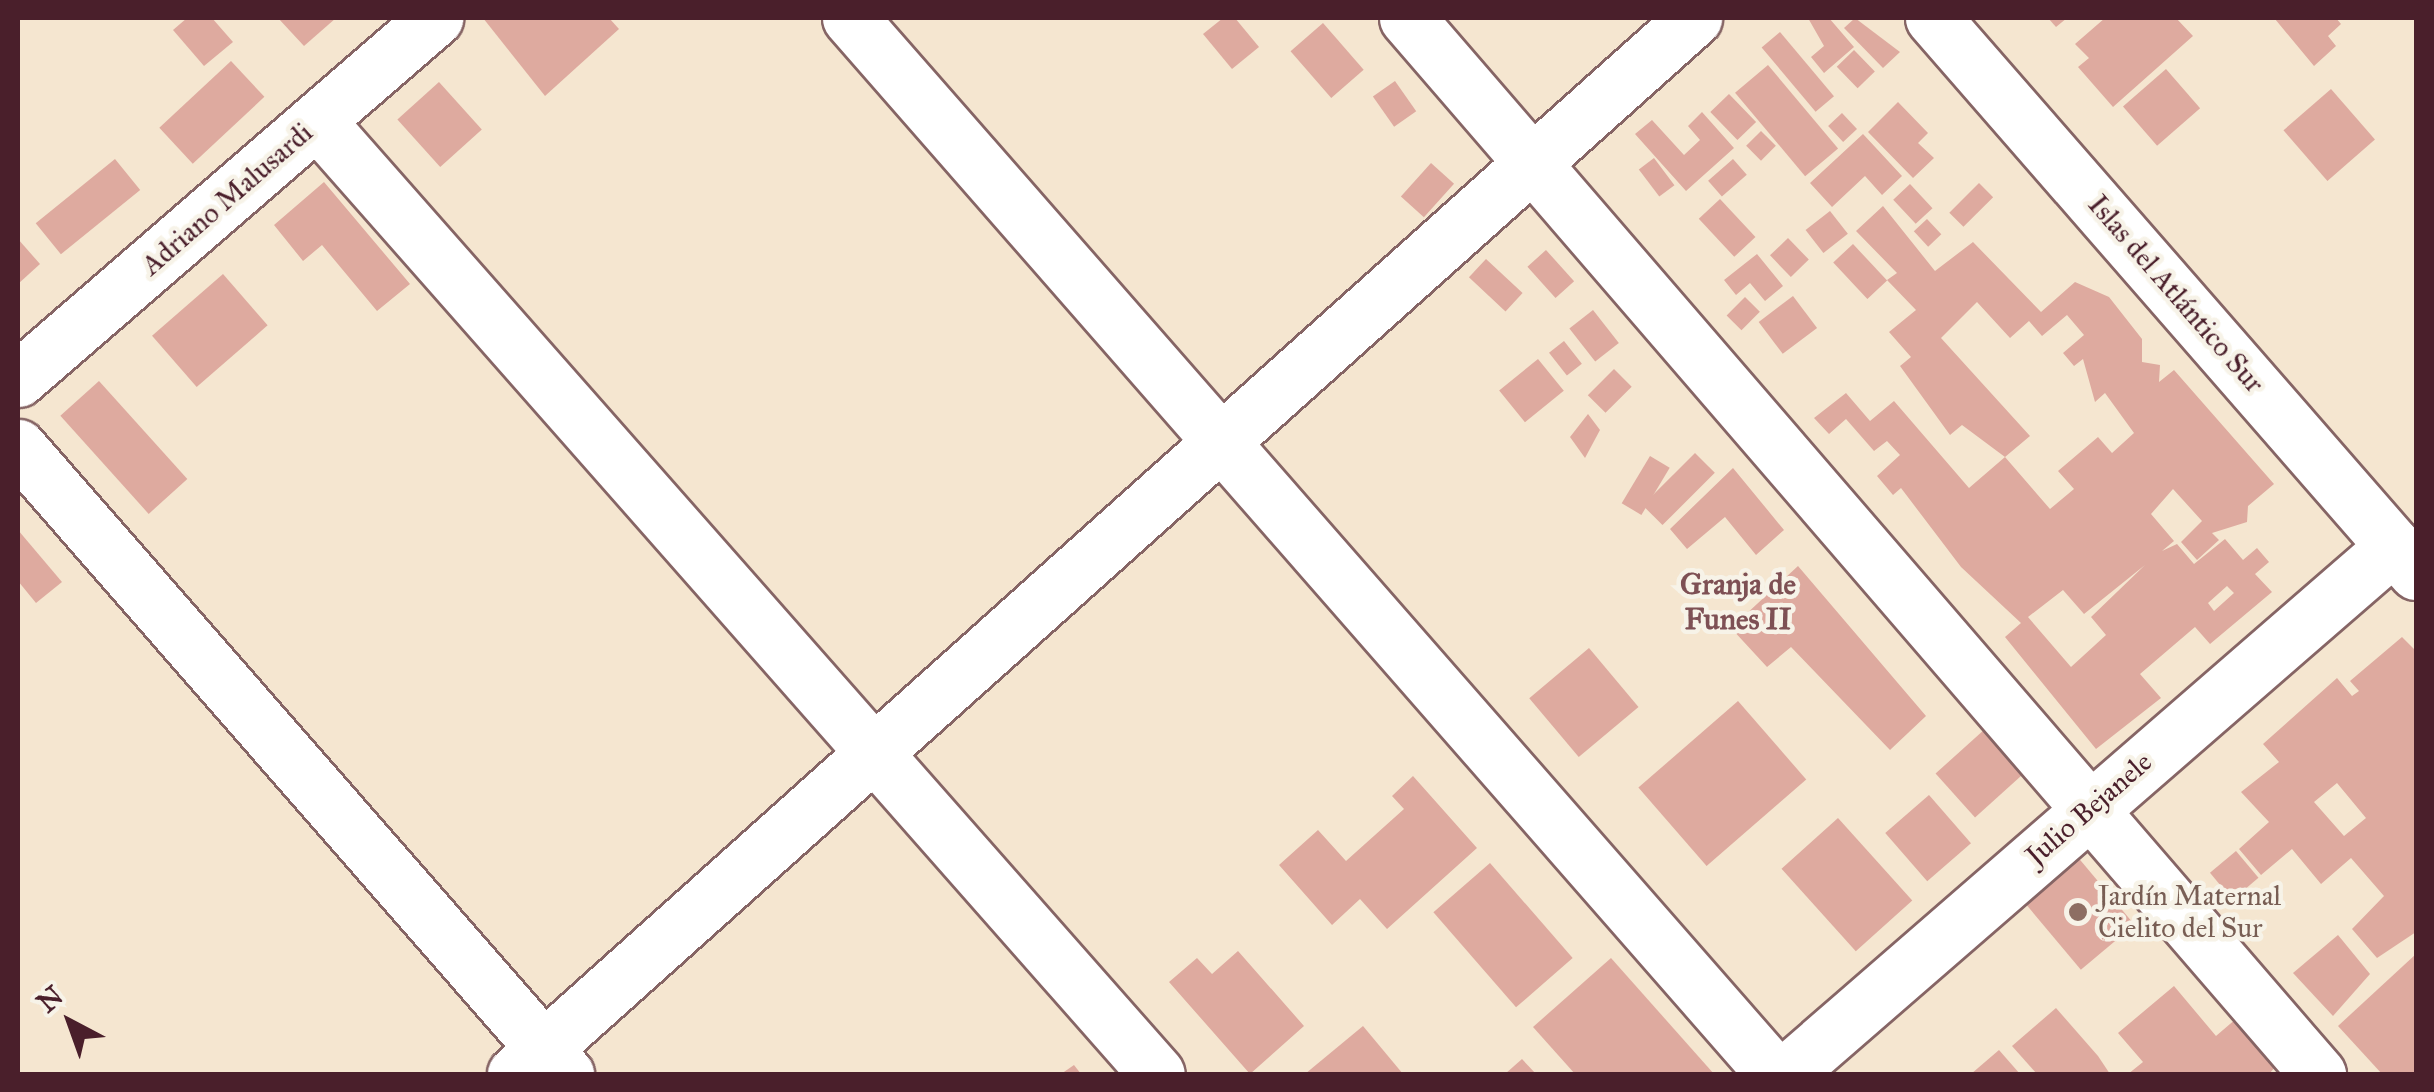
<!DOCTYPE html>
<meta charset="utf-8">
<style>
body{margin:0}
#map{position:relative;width:2434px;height:1092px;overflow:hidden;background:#f5e6d0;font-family:"IM FELL Great Primer",serif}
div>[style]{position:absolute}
.building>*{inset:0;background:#deaa9f;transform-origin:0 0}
.roads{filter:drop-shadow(2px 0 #866565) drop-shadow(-2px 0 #866565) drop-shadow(0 2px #866565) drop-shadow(0 -2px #866565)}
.minor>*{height:55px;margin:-27.5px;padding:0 27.5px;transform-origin:27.5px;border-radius:27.5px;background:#fff}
.dots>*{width:28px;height:28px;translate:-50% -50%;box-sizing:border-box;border:5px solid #f7f3e8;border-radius:50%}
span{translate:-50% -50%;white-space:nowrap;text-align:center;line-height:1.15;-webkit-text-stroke:9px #f7f3e8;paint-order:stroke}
.street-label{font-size:28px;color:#4a1f2b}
.education-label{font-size:28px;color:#785e54}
.left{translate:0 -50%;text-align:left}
.neighbourhood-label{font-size:30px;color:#7e5054;font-weight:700}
.frame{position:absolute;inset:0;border:20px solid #4a1f2b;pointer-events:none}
.north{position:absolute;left:20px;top:972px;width:100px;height:100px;-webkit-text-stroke:8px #f7f3e8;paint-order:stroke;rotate:319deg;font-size:28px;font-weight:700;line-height:40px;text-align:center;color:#4a1f2b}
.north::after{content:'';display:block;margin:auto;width:35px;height:45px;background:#4a1f2b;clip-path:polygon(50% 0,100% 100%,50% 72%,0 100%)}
</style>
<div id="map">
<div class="building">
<div style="clip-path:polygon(187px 18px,212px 18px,233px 42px,204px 66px,173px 30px)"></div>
<div style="clip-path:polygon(278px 18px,336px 18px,304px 46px)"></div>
<div style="clip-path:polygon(483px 18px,609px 18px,619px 29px,545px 96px)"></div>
<div style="clip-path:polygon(1223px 18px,1235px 18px,1259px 47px,1232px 69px,1203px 34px)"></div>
<div style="clip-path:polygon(1808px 18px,1829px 18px,1854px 47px,1824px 73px,1811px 57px,1824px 46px)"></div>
<div style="clip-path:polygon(1855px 18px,1900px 52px,1883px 68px,1844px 28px)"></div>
<div style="clip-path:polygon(2048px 18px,2067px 18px,2056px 27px)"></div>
<div style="clip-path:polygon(2105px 18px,2176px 18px,2193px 36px,2113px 107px,2078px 67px,2089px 58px,2075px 44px)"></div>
<div style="clip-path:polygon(2336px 18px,2341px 24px,2328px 36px,2336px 46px,2314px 66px,2275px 19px)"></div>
<div style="left:1323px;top:23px;width:62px;height:43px;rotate:49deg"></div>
<div style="left:1780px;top:32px;width:84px;height:24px;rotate:50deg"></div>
<div style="left:1854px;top:50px;width:30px;height:24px;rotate:46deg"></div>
<div style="left:231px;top:61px;width:49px;height:98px;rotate:47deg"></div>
<div style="left:1768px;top:65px;width:109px;height:43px;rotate:50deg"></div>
<div style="left:2166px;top:69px;width:52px;height:57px;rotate:49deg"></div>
<div style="left:1395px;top:81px;width:37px;height:27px;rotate:55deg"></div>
<div style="left:439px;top:82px;width:64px;height:56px;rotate:48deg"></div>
<div style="left:2331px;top:89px;width:67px;height:63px;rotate:49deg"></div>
<div style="left:1729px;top:94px;width:39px;height:26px;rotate:46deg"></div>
<div style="clip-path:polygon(1898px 102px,1928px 133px,1918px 143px,1934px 158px,1913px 178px,1868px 132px)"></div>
<div style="clip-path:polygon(1702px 112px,1734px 148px,1686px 191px,1635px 134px,1652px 120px,1684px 155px,1700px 140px,1688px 126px)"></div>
<div style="left:1842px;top:113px;width:22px;height:19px;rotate:47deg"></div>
<div style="left:1761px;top:131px;width:21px;height:21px;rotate:45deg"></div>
<div style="clip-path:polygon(1863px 134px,1902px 176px,1882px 195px,1865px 176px,1832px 207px,1810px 183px)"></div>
<div style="left:1654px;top:158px;width:34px;height:19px;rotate:53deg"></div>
<div style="left:115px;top:159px;width:40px;height:102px;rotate:51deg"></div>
<div style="left:1733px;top:159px;width:21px;height:33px;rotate:49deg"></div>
<div style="left:1431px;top:163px;width:31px;height:45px;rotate:42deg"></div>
<div style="clip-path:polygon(324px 182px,410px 284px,377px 311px,322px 245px,303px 261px,274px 225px)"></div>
<div style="left:1979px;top:183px;width:20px;height:42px;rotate:45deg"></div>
<div style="left:1910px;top:184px;width:33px;height:23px;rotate:47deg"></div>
<div style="left:1720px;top:199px;width:52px;height:29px;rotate:47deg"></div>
<div style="clip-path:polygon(evenodd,1883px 206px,1935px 271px,1973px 242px,2041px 312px,2075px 282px,2109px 297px,2142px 339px,2142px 362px,2160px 365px,2159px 382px,2174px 370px,2274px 484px,2248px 506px,2247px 522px,2212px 533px,2219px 540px,2197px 560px,2181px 542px,2202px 521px,2173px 489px,2151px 514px,2174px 541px,2162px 551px,2177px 544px,2194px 564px,2225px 539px,2243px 560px,2257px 548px,2269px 562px,2255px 574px,2272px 592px,2210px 644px,2195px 627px,2140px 674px,2161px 698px,2096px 749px,2005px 637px,2021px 623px,1961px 567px,1901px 488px,1893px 495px,1877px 476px,1900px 455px,1887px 441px,1874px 451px,1846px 419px,1829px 434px,1814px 418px,1846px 393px,1870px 421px,1894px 401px,1969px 488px,2005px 457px,2050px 509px,2074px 489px,2058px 471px,2098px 437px,2112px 453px,2134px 433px,2105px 393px,2095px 402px,2083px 359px,2074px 366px,2063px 353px,2084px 335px,2067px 315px,2042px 336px,2029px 321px,2010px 338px,1977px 302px,1941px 338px,2030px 436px,2005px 457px,1962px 425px,1950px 435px,1900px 366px,1911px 357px,1889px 332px,1916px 310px,1887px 280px,1897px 273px,1856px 231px,1883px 206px,2145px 565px,2091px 617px,2106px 635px,2071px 667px,2028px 617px,2063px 590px,2084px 614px,2145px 565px,1883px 206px,2227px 586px,2234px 593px,2214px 611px,2208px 603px,2227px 586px)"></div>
<div style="left:1830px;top:211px;width:29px;height:31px;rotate:52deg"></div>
<div style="left:1927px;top:219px;width:21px;height:18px;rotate:47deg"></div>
<div style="left:1788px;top:238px;width:30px;height:25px;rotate:46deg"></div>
<div style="clip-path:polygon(18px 239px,40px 264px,18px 284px)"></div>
<div style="left:1853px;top:244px;width:50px;height:27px;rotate:47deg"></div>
<div style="left:1546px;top:250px;width:42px;height:25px;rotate:48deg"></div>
<div style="clip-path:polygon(1757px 254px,1783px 286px,1765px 301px,1750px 283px,1736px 295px,1724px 280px)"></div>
<div style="left:1486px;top:259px;width:50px;height:25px;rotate:43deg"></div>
<div style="left:223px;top:274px;width:68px;height:94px;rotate:49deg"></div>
<div style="left:1793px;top:296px;width:40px;height:43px;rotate:53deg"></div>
<div style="left:1745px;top:297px;width:21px;height:26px;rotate:45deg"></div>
<div style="left:1593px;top:310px;width:42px;height:30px;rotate:52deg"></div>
<div style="left:1564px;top:341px;width:29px;height:19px;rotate:52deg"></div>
<div style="left:1538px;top:359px;width:41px;height:50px;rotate:51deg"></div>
<div style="left:1614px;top:369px;width:25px;height:37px;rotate:45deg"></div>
<div style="left:99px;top:381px;width:132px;height:52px;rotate:48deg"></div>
<div style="clip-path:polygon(1588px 414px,1600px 430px,1585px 458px,1570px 437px)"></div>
<div style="left:1695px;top:453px;width:28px;height:74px;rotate:45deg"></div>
<div style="left:1650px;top:456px;width:23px;height:55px;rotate:31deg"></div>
<div style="clip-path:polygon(1733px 468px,1784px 530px,1756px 555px,1725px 517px,1687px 549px,1670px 529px)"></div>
<div style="clip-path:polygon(18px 530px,62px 582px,36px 603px,18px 581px)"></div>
<div style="clip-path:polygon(1798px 566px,1926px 716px,1890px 750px,1791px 647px,1767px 667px,1731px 628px)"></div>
<div style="clip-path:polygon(evenodd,2402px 637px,2416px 651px,2416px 932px,2377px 958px,2352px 929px,2384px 896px,2351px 858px,2321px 884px,2292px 849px,2261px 875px,2239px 849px,2269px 822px,2241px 792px,2279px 762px,2263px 744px,2337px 678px,2352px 696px,2359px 691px,2350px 681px,2402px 637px,2337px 783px,2366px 818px,2344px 836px,2314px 802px,2337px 783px)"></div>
<div style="left:1589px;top:648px;width:77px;height:78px;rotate:50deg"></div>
<div style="left:1738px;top:701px;width:104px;height:132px;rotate:49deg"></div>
<div style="left:1995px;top:720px;width:59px;height:80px;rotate:48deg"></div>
<div style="clip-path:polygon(1413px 776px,1477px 848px,1387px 929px,1360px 899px,1332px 925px,1279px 865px,1318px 830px,1346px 861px,1404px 809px,1392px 796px)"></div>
<div style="left:1929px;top:795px;width:64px;height:58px;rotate:49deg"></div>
<div style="left:1838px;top:818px;width:111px;height:76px;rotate:48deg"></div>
<div style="left:2236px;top:851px;width:35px;height:34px;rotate:50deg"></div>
<div style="left:2076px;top:855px;width:91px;height:70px;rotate:50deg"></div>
<div style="left:1490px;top:863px;width:126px;height:75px;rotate:49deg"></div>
<div style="clip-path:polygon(2338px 935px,2370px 974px,2333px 1016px,2293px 973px)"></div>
<div style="clip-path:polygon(1238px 951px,1304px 1026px,1250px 1074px,1169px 982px,1197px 958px,1212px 974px)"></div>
<div style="clip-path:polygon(2416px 954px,2416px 1074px,2382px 1074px,2338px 1026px)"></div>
<div style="clip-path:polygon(1611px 958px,1714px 1074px,1575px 1074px,1533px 1027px)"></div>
<div style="clip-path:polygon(2174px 986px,2216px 1036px,2244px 1012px,2283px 1058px,2269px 1074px,2128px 1074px,2143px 1062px,2118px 1033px)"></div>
<div style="clip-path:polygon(2056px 1008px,2098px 1056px,2110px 1074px,2037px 1074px,2012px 1046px)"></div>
<div style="clip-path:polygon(1363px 1026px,1403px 1074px,1305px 1074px)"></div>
<div style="clip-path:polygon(1999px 1050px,2020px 1074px,1971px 1074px)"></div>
<div style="clip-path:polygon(1522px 1059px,1536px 1074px,1505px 1074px)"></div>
<div style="clip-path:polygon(1074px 1065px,1081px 1074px,1061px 1074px)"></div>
</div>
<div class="roads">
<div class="minor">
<div style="left:850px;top:18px;width:1403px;rotate:48.81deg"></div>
<div style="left:1407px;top:18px;width:1395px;rotate:49.22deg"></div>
<div style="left:1933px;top:18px;width:735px;rotate:48.92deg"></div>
<div style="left:317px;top:121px;width:1270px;rotate:48.61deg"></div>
<div style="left:18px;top:379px;width:552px;rotate:-40.88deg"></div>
<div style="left:18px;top:447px;width:833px;rotate:48.85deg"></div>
<div style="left:515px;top:1074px;width:1583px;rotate:-41.85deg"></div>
<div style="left:1786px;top:1074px;width:805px;rotate:-40.97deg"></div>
</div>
</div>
<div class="dots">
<div style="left:2078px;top:912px;background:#8d6e63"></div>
</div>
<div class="street-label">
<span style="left:227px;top:199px;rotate:-41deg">Adriano Malusardi</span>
<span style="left:2176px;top:294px;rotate:49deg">Islas del Atlántico Sur</span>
<span style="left:2089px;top:809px;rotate:-41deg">Julio Bejanele</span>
</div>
<div class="education-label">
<span class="left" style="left:2098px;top:912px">Jardín Maternal<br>Cielito del Sur</span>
</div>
<div class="neighbourhood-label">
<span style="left:1738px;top:601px">Granja de<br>Funes II</span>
</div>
<div class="frame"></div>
<div class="north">N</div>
</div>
